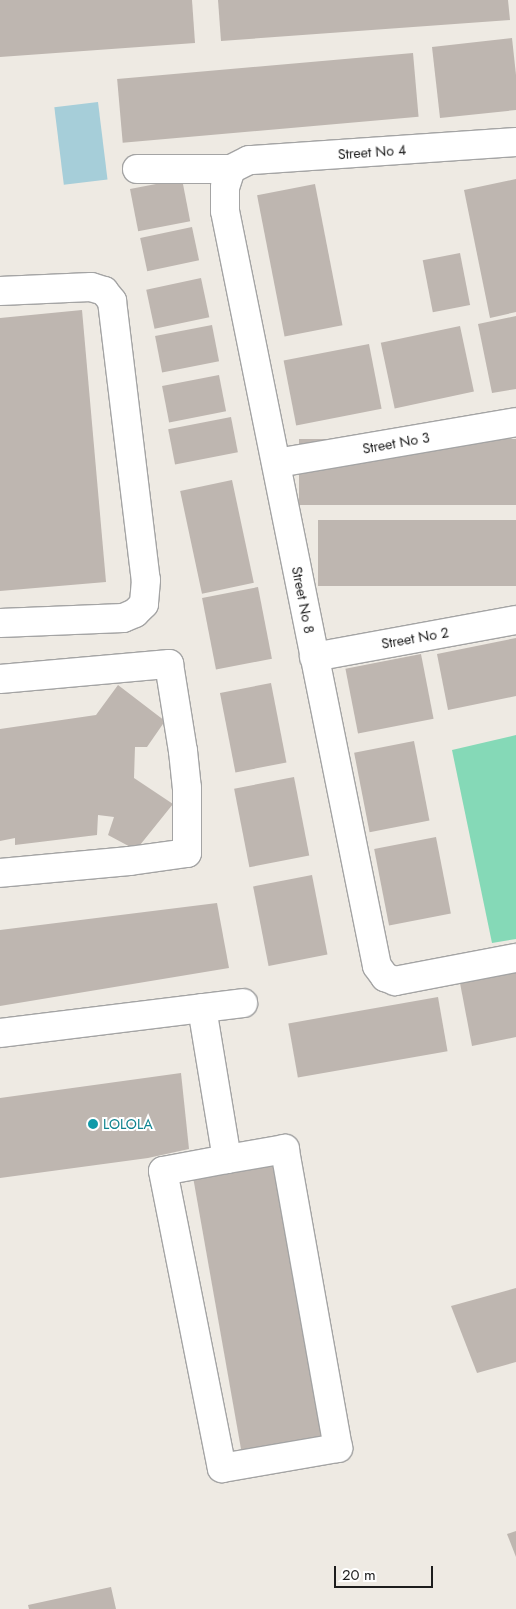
<!DOCTYPE html>
<style>
body{margin:0}
#map{position:relative;width:516px;height:1609px;overflow:hidden;background:#eeeae3;font-family:Jost,sans-serif}
div>[style]{position:absolute}
.pitch>*{inset:0;background:#85d9b7}
.water>*{inset:0;background:#a6ced9;transform-origin:0 0}
.building>*{inset:0;background:#beb6b0;transform-origin:0 0}
.roads{filter:drop-shadow(1px 0 #a4a4a4) drop-shadow(-1px 0 #a4a4a4) drop-shadow(0 1px #a4a4a4) drop-shadow(0 -1px #a4a4a4)}
.minor>*{height:28px;margin:-14px;padding:0 14px;transform-origin:14px;border-radius:14px;background:#fff}
.dots>*{width:14px;height:14px;translate:-50% -50%;box-sizing:border-box;border:2px solid #fff;border-radius:50%}
span{translate:-50% -50%;white-space:nowrap;text-align:center;line-height:1.15;-webkit-text-stroke:4px #fff;paint-order:stroke}
.street-label{font-size:14px;color:#1d1d1d}
.culture-label{font-size:14px;color:#0d838f}
.left{translate:0 -50%;text-align:left}
.scale{position:absolute;left:334px;top:1566px;width:99px;height:22px;box-sizing:border-box;border:2px solid #1d1d1d;border-top:0;padding-left:6px;font-size:15px;line-height:18px;white-space:nowrap;color:#1d1d1d;-webkit-text-stroke:4px #fff;paint-order:stroke}
</style>
<div id="map">
<div class="pitch">
<div style="clip-path:polygon(516px 735px,516px 939px,492px 943px,452px 750px)"></div>
</div>
<div class="water">
<div style="left:98px;top:102px;width:78px;height:44px;rotate:83deg"></div>
</div>
<div class="building">
<div style="clip-path:polygon(0 0,192px 0,195px 43px,0 57px)"></div>
<div style="clip-path:polygon(218px 0,508px 0,510px 20px,221px 41px)"></div>
<div style="clip-path:polygon(512px 38px,516px 75px,516px 110px,440px 118px,432px 47px)"></div>
<div style="left:413px;top:53px;width:64px;height:297px;rotate:85deg"></div>
<div style="left:182px;top:179px;width:43px;height:53px;rotate:79deg"></div>
<div style="clip-path:polygon(516px 179px,516px 312px,490px 318px,464px 190px)"></div>
<div style="left:315px;top:184px;width:144px;height:59px;rotate:79deg"></div>
<div style="left:192px;top:227px;width:34px;height:53px;rotate:78deg"></div>
<div style="left:460px;top:253px;width:53px;height:38px;rotate:79deg"></div>
<div style="left:201px;top:278px;width:40px;height:56px;rotate:78deg"></div>
<div style="clip-path:polygon(82px 310px,106px 582px,0 591px,0 318px)"></div>
<div style="clip-path:polygon(516px 316px,516px 389px,492px 393px,478px 324px)"></div>
<div style="left:212px;top:325px;width:37px;height:58px;rotate:79deg"></div>
<div style="left:460px;top:326px;width:67px;height:81px;rotate:78deg"></div>
<div style="left:369px;top:344px;width:66px;height:87px;rotate:79deg"></div>
<div style="left:219px;top:375px;width:37px;height:58px;rotate:79deg"></div>
<div style="left:231px;top:417px;width:36px;height:64px;rotate:79deg"></div>
<div style="left:516px;top:439px;width:66px;height:217px;rotate:90deg"></div>
<div style="left:232px;top:480px;width:105px;height:53px;rotate:78deg"></div>
<div style="left:516px;top:520px;width:66px;height:198px;rotate:90deg"></div>
<div style="left:258px;top:587px;width:73px;height:57px;rotate:79deg"></div>
<div style="clip-path:polygon(516px 638px,516px 696px,448px 710px,437px 654px)"></div>
<div style="left:421px;top:654px;width:66px;height:77px;rotate:79deg"></div>
<div style="left:271px;top:683px;width:81px;height:52px;rotate:79deg"></div>
<div style="clip-path:polygon(118px 685px,165px 721px,147px 747px,135px 747px,134px 778px,173px 804px,136px 850px,108px 835px,114px 817px,98px 815px,97px 835px,15px 845px,15px 838px,0 841px,0 729px,96px 715px)"></div>
<div style="left:414px;top:741px;width:81px;height:61px;rotate:79deg"></div>
<div style="left:294px;top:777px;width:80px;height:61px;rotate:79deg"></div>
<div style="left:436px;top:837px;width:78px;height:63px;rotate:79deg"></div>
<div style="left:312px;top:875px;width:81px;height:60px;rotate:79deg"></div>
<div style="clip-path:polygon(217px 903px,229px 968px,0 1006px,0 930px)"></div>
<div style="clip-path:polygon(516px 972px,516px 1037px,472px 1046px,460px 983px)"></div>
<div style="left:438px;top:997px;width:55px;height:152px;rotate:80deg"></div>
<div style="clip-path:polygon(181px 1073px,189px 1149px,148px 1158px,0 1178px,0 1098px)"></div>
<div style="left:274px;top:1164px;width:277px;height:82px;rotate:80deg"></div>
<div style="clip-path:polygon(516px 1288px,516px 1362px,477px 1373px,451px 1306px)"></div>
<div style="clip-path:polygon(516px 1531px,516px 1557px,507px 1534px)"></div>
<div style="clip-path:polygon(111px 1587px,116px 1609px,29px 1609px,28px 1605px)"></div>
</div>
<div class="roads">
<div class="minor">
<div style="left:516px;top:142px;width:268px;rotate:176.1deg"></div>
<div style="left:249px;top:160px;width:20px;rotate:153deg"></div>
<div style="left:231px;top:169px;width:19px;rotate:108deg"></div>
<div style="left:225px;top:187px;width:24px;rotate:90deg"></div>
<div style="left:225px;top:211px;width:770px;rotate:78.62deg"></div>
<div style="left:377px;top:966px;width:14px;rotate:54deg"></div>
<div style="left:385px;top:977px;width:11px;rotate:22deg"></div>
<div style="left:395px;top:981px;width:123px;rotate:-10.8deg"></div>
<div style="left:137px;top:169px;width:94px"></div>
<div style="left:0;top:291px;width:91px;rotate:-2.5deg"></div>
<div style="left:91px;top:287px;width:14px;rotate:17deg"></div>
<div style="left:104px;top:291px;width:13px;rotate:51deg"></div>
<div style="left:112px;top:301px;width:281px;rotate:83.1deg"></div>
<div style="left:146px;top:580px;width:24px;rotate:95deg"></div>
<div style="left:144px;top:604px;width:13px;rotate:135deg"></div>
<div style="left:135px;top:613px;width:13px;rotate:157deg"></div>
<div style="left:123px;top:618px;width:123px;rotate:177.7deg"></div>
<div style="left:277px;top:463px;width:242px;rotate:-9.7deg"></div>
<div style="left:314px;top:657px;width:205px;rotate:-10.4deg"></div>
<div style="left:0;top:679px;width:170px;rotate:-5.1deg"></div>
<div style="left:169px;top:664px;width:88px;rotate:80.9deg"></div>
<div style="left:183px;top:751px;width:37px;rotate:84deg"></div>
<div style="left:187px;top:788px;width:65px;rotate:90deg"></div>
<div style="left:187px;top:853px;width:59px;rotate:172.1deg"></div>
<div style="left:129px;top:861px;width:130px;rotate:174.7deg"></div>
<div style="left:202px;top:1008px;width:153px;rotate:80.6deg"></div>
<div style="left:227px;top:1159px;width:65px;rotate:169.4deg"></div>
<div style="left:163px;top:1171px;width:303px;rotate:78.8deg"></div>
<div style="left:222px;top:1468px;width:118px;rotate:-9.8deg"></div>
<div style="left:338px;top:1448px;width:304px;rotate:-100.1deg"></div>
<div style="left:285px;top:1149px;width:59px;rotate:170.2deg"></div>
<div style="left:0;top:1033px;width:245px;rotate:-7deg"></div>
</div>
</div>
<div class="dots">
<div style="left:93px;top:1124px;background:#0f9aa8"></div>
</div>
<div class="street-label">
<span style="left:372px;top:152px;rotate:-4deg">Street No 4</span>
<span style="left:396px;top:443px;rotate:-10deg">Street No 3</span>
<span style="left:303px;top:600px;rotate:79deg">Street No 8</span>
<span style="left:415px;top:638px;rotate:-10deg">Street No 2</span>
</div>
<div class="culture-label">
<span class="left" style="left:103px;top:1124px">LOLOLA</span>
</div>
<div class="scale">20 m</div>
</div>
